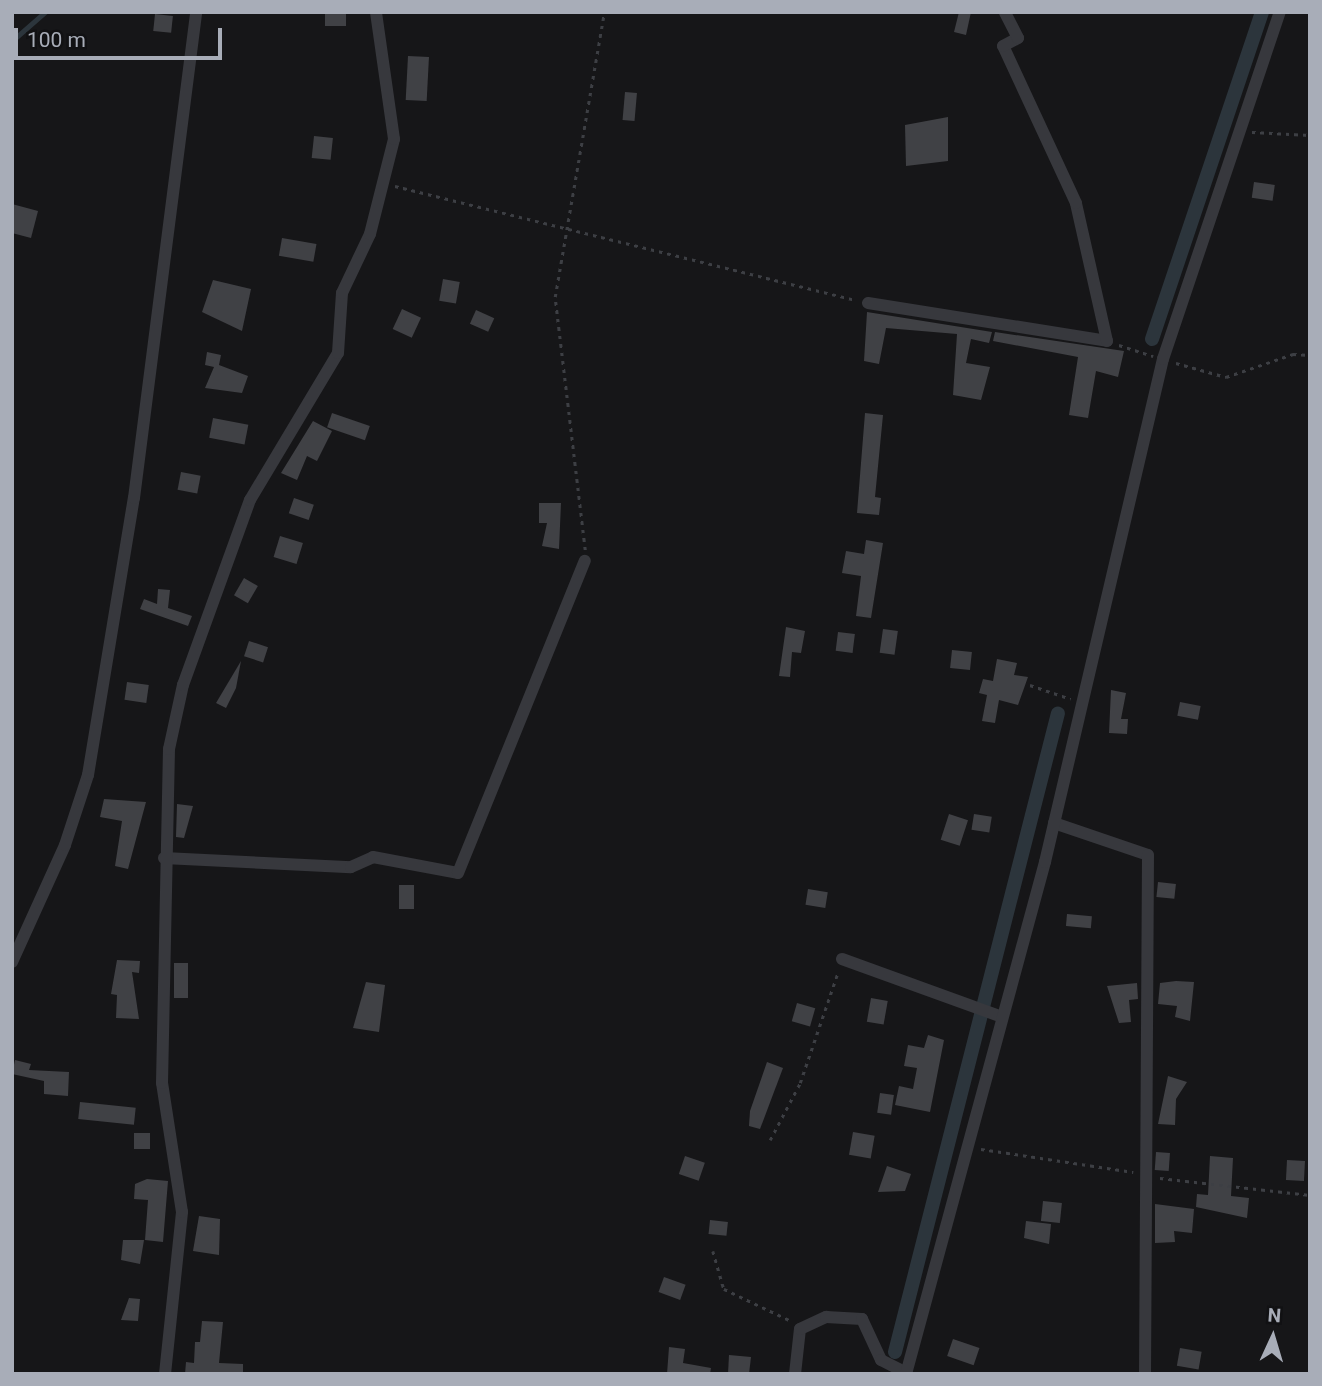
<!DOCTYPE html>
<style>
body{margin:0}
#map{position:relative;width:1322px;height:1386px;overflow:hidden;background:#161618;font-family:Roboto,sans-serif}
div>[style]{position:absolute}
.stream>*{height:4.5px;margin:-2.25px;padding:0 2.25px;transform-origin:2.25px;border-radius:2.25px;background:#2c353c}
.canal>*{height:14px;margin:-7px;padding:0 7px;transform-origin:7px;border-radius:7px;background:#2c353c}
.building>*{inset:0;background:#404145;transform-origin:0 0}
.path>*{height:2.5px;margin-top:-1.25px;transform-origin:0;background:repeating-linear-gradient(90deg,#3d3f44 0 3.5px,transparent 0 8.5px)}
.minor>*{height:12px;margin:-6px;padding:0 6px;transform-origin:6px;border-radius:6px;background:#37383d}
span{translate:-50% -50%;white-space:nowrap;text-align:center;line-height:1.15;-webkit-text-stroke:5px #111113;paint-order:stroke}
.frame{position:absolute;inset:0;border:14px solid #a8adb8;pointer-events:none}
.north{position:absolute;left:1238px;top:1302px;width:70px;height:70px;-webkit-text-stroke:5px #111113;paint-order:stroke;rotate:4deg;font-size:19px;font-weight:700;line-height:28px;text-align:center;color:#a8adb8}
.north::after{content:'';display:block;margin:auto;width:24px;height:32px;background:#a8adb8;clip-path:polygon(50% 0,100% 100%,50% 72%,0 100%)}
.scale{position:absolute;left:14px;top:28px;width:208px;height:32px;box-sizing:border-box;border:4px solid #a8adb8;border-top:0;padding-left:9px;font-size:21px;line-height:24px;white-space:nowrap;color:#a8adb8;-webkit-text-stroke:5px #111113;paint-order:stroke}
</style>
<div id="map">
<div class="stream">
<div style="left:12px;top:41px;width:44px;rotate:-41.3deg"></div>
</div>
<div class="canal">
<div style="left:1152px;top:339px;width:345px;rotate:-71.4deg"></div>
<div style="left:895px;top:1352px;width:659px;rotate:-75.69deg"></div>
</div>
<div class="building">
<div style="left:325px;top:12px;width:21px;height:14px"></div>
<div style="clip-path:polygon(959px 12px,971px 12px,966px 35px,954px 32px)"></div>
<div style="left:155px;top:14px;width:18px;height:17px;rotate:6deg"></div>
<div style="left:408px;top:56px;width:21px;height:44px;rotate:3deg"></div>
<div style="left:625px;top:92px;width:12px;height:28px;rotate:5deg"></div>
<div style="clip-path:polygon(948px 117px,948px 161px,906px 166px,905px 125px)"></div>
<div style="left:314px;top:136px;width:19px;height:22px;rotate:6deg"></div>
<div style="left:1254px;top:182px;width:21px;height:16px;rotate:8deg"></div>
<div style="clip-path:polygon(12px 204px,38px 211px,31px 238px,12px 233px)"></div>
<div style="left:282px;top:238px;width:35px;height:18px;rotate:10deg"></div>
<div style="left:443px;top:279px;width:17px;height:22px;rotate:10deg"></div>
<div style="clip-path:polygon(213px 280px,251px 289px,242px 331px,202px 312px)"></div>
<div style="left:402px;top:309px;width:21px;height:22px;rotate:25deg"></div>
<div style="left:476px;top:310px;width:20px;height:15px;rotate:24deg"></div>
<div style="clip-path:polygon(867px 312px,992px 332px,989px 343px,971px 339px,966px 363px,990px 367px,981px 400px,953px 395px,957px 334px,886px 328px,879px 364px,864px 361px)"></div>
<div style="clip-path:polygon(995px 332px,1124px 351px,1118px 377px,1096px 371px,1088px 418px,1069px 415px,1078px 357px,993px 341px)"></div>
<div style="clip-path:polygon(207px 352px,221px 355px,219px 365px,248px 376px,242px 393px,205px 388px,214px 367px,205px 365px)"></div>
<div style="left:332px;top:413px;width:40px;height:15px;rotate:19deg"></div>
<div style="clip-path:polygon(865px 413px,883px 415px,875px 497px,881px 498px,879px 515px,857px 513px)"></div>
<div style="left:213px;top:418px;width:36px;height:20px;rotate:11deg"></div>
<div style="clip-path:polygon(313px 421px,332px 431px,317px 461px,307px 456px,297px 480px,281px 473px)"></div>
<div style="left:181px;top:472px;width:20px;height:18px;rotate:11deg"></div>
<div style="left:294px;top:498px;width:21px;height:16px;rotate:19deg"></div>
<div style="clip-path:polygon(539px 503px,561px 503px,559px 549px,542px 546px,547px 523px,539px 523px)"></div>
<div style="left:280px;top:536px;width:24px;height:22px;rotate:17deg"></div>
<div style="clip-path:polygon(866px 540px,883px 543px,871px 618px,856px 616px,861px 576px,842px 573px,846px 551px,864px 554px)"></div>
<div style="left:244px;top:578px;width:16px;height:20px;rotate:30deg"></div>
<div style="clip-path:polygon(158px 589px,170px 590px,168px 608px,192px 616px,188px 626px,140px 609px,144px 599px,157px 604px)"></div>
<div style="clip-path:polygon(786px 627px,805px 631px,801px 653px,792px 652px,790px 677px,779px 676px)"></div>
<div style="left:883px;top:629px;width:15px;height:24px;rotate:8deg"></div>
<div style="left:838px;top:632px;width:17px;height:19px;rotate:7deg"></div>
<div style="left:249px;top:641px;width:20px;height:16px;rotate:18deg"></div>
<div style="left:952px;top:650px;width:20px;height:18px;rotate:6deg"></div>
<div style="clip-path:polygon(997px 659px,1017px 663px,1014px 675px,1028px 677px,1018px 705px,999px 700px,995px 723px,982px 721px,987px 695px,979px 693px,983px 679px,993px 681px)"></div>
<div style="clip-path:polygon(241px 661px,236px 688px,226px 708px,216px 703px)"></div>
<div style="left:127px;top:682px;width:22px;height:18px;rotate:8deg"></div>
<div style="clip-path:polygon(1111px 690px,1126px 693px,1121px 719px,1128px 719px,1127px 734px,1109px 733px)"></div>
<div style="left:1180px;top:702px;width:21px;height:14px;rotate:11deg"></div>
<div style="clip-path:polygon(104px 799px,146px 802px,128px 869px,115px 866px,122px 821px,100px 817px)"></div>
<div style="clip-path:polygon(177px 804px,193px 806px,184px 838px,176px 837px)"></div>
<div style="left:949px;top:814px;width:20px;height:27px;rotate:18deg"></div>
<div style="left:974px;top:814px;width:18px;height:16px;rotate:9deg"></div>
<div style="left:1158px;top:882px;width:18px;height:15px;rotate:6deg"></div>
<div style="left:399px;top:885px;width:15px;height:24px"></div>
<div style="left:808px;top:889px;width:20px;height:16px;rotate:9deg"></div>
<div style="left:1067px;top:914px;width:25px;height:12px;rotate:5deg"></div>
<div style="clip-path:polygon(117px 960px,140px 961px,139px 973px,132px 972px,139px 1019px,116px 1018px,117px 995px,111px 994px)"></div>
<div style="left:174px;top:963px;width:14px;height:35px"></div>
<div style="clip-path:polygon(1176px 981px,1194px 982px,1190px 1021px,1175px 1017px,1177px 1006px,1158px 1004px,1160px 983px)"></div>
<div style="clip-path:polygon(366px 982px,385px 985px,379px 1032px,353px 1028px)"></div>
<div style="clip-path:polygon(1137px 983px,1138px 999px,1129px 1000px,1131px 1022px,1119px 1023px,1107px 986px)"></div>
<div style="left:871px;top:998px;width:17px;height:24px;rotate:10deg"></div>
<div style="left:797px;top:1003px;width:19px;height:19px;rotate:16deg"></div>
<div style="clip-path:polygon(928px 1035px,944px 1040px,930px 1112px,895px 1105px,899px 1086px,913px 1089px,917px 1068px,904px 1066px,908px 1045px,924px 1048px)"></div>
<div style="clip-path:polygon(15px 1060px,31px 1064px,29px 1070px,69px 1072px,68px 1096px,44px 1094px,44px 1081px,12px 1074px)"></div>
<div style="clip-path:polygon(767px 1062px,783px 1068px,760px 1129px,749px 1126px,750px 1111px)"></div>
<div style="clip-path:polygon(1168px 1076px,1187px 1082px,1176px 1099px,1175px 1125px,1158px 1124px)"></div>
<div style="left:880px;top:1093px;width:14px;height:20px;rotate:8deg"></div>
<div style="left:80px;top:1102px;width:56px;height:17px;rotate:6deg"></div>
<div style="left:853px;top:1132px;width:22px;height:23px;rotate:10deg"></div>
<div style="left:134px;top:1133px;width:16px;height:16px"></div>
<div style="left:1156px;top:1152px;width:14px;height:18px;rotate:4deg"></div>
<div style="left:685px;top:1156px;width:21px;height:19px;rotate:19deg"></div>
<div style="clip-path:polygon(1210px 1156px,1233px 1158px,1231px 1196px,1249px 1198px,1247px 1218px,1196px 1207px,1197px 1194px,1208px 1195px)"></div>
<div style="left:1287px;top:1160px;width:18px;height:20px;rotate:3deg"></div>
<div style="clip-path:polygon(887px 1166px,911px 1174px,905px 1191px,878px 1192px)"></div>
<div style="clip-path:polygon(147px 1179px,168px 1181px,163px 1242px,145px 1240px,148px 1200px,134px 1199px,135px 1184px)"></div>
<div style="left:1043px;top:1201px;width:19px;height:20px;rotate:6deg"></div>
<div style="clip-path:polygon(1155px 1204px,1194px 1209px,1192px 1233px,1174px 1231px,1175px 1242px,1155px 1243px)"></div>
<div style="clip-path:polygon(199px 1216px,220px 1219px,219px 1255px,193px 1251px)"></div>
<div style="left:710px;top:1220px;width:18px;height:14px;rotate:6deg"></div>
<div style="clip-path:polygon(1026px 1221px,1051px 1224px,1049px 1244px,1024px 1238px)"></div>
<div style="clip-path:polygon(123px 1240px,144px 1240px,140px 1264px,121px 1260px)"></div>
<div style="left:664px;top:1277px;width:23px;height:16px;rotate:20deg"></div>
<div style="clip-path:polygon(129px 1298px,140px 1299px,138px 1321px,121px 1320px)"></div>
<div style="clip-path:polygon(202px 1321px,223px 1322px,219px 1363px,243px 1364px,243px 1374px,185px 1374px,186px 1362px,194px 1363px,195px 1342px,200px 1342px)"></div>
<div style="left:953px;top:1339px;width:28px;height:18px;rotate:19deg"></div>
<div style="clip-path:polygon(669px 1347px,685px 1349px,683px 1363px,711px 1368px,710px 1374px,667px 1374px)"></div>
<div style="left:1180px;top:1348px;width:22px;height:18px;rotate:10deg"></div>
<div style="clip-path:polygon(729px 1355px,751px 1357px,749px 1374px,728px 1374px)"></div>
</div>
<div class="path">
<div style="left:1252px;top:132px;width:58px;rotate:3deg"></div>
<div style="left:395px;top:186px;width:474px;rotate:13.9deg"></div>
<div style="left:1119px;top:345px;width:36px;rotate:18deg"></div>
<div style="left:1176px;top:363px;width:52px;rotate:15.6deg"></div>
<div style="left:1226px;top:377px;width:71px;rotate:-18.9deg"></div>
<div style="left:1293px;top:354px;width:17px;rotate:3deg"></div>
<div style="left:585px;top:550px;width:255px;rotate:-96.8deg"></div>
<div style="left:555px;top:297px;width:289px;rotate:-80.2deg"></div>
<div style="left:1030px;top:685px;width:43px;rotate:18.9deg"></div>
<div style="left:770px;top:1140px;width:64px;rotate:-62.2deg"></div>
<div style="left:800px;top:1083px;width:117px;rotate:-71.1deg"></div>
<div style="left:981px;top:1149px;width:154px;rotate:8.6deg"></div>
<div style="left:1160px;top:1178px;width:151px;rotate:6.5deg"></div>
<div style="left:713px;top:1251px;width:40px;rotate:74deg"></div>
<div style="left:724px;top:1289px;width:72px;rotate:25.5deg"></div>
</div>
<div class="minor">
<div style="left:868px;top:303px;width:242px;rotate:9deg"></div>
<div style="left:1107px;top:341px;width:141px;rotate:-102.7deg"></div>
<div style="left:1076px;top:203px;width:173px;rotate:-114.9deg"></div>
<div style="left:1003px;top:46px;width:17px;rotate:-28deg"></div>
<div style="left:1018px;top:38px;width:29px;rotate:-117deg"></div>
<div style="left:1054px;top:823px;width:99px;rotate:18.8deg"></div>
<div style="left:1148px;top:855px;width:519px;rotate:90.33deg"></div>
<div style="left:164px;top:858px;width:187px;rotate:2.8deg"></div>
<div style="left:351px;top:867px;width:24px;rotate:-24deg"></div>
<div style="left:373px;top:857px;width:86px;rotate:10.7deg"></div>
<div style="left:458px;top:873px;width:337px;rotate:-67.9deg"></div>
<div style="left:842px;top:959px;width:170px;rotate:19.9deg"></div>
<div style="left:12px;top:962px;width:128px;rotate:-65.6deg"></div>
<div style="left:65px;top:845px;width:74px;rotate:-71.8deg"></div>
<div style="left:88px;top:775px;width:281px;rotate:-80.6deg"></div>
<div style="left:134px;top:498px;width:490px;rotate:-82.7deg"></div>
<div style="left:165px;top:1374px;width:163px;rotate:-84deg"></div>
<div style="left:182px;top:1212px;width:131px;rotate:-98.8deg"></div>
<div style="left:162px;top:1083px;width:334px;rotate:-88.8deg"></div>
<div style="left:169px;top:749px;width:66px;rotate:-77.7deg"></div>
<div style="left:183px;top:685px;width:197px;rotate:-70.1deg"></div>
<div style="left:250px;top:500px;width:171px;rotate:-59.1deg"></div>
<div style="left:338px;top:353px;width:60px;rotate:-86.2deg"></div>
<div style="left:342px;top:293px;width:65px;rotate:-64.6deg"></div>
<div style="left:370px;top:234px;width:98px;rotate:-75.8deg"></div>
<div style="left:394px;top:139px;width:128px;rotate:-98.1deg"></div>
<div style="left:795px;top:1374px;width:45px;rotate:-83.7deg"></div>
<div style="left:800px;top:1329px;width:29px;rotate:-25deg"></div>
<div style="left:826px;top:1317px;width:36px;rotate:3deg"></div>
<div style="left:862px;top:1319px;width:45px;rotate:65.1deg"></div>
<div style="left:881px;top:1360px;width:29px;rotate:27deg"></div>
<div style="left:906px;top:1374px;width:531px;rotate:-74.81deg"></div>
<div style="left:1045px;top:862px;width:517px;rotate:-76.8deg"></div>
<div style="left:1163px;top:359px;width:366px;rotate:-71.4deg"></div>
</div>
<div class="frame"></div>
<div class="north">N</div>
<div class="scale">100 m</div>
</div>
